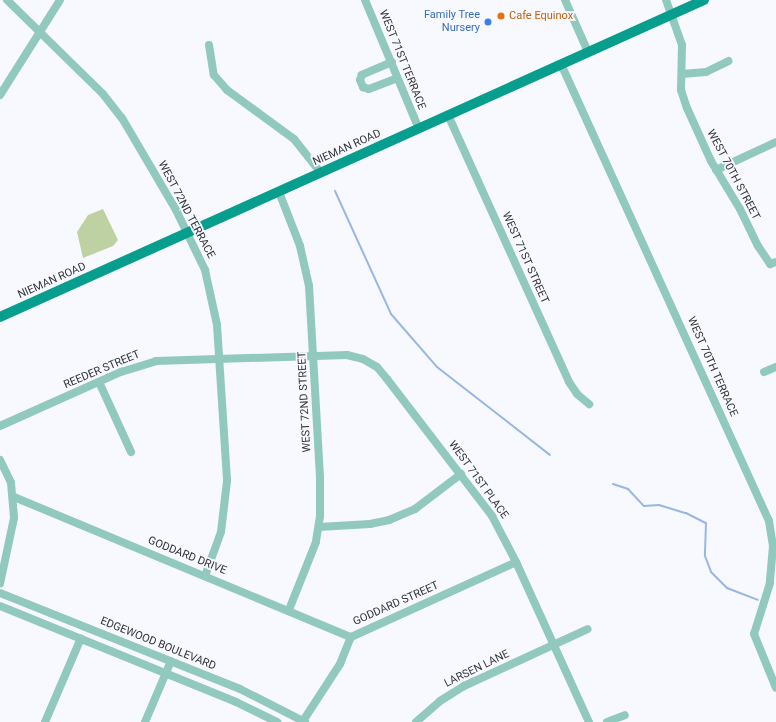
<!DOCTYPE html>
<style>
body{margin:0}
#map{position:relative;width:776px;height:722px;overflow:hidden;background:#f7f9fe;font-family:Roboto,sans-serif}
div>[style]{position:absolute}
.green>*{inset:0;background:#bed1a3}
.stream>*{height:2px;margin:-1px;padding:0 1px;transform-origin:1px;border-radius:1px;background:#99b7e4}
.minor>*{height:8px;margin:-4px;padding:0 4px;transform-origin:4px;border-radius:4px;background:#92c9bf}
.major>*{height:10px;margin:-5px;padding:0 5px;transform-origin:5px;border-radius:5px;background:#079e8d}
.dots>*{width:11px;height:11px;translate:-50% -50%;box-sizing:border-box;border:2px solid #f7f9fe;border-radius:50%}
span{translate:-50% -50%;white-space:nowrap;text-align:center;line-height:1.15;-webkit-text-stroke:3.5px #f7f9fe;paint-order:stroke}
.shop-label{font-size:11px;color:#366cbe}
.right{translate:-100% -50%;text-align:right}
.food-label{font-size:11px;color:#c56008}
.left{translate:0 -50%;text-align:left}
.street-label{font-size:11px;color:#323437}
</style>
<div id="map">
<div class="green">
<div style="clip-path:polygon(103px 209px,118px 240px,113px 246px,83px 258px,77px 232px,88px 215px)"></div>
</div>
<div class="stream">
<div style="left:335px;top:191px;width:135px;rotate:65.5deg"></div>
<div style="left:391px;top:314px;width:70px;rotate:49deg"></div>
<div style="left:437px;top:367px;width:143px;rotate:37.9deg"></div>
<div style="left:613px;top:484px;width:16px;rotate:18deg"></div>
<div style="left:628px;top:489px;width:23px;rotate:47deg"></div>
<div style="left:644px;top:506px;width:15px;rotate:-4deg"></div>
<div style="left:659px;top:505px;width:28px;rotate:17deg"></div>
<div style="left:686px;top:513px;width:22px;rotate:27deg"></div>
<div style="left:706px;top:523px;width:33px;rotate:92deg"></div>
<div style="left:705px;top:556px;width:17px;rotate:69deg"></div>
<div style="left:711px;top:572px;width:23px;rotate:45deg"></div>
<div style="left:727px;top:588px;width:33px;rotate:21deg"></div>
</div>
<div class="minor">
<div style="left:7px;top:0;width:134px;rotate:44.4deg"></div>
<div style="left:103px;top:94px;width:31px;rotate:52deg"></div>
<div style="left:122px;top:118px;width:107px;rotate:59.6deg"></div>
<div style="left:176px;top:210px;width:67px;rotate:64.2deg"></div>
<div style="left:205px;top:270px;width:56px;rotate:77.7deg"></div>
<div style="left:217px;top:325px;width:156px;rotate:86.3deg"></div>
<div style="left:227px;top:481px;width:51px;rotate:96.7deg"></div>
<div style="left:221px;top:532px;width:47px;rotate:110deg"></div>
<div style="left:365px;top:0;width:140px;rotate:67.3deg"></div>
<div style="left:565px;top:0;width:57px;rotate:66.1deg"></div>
<div style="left:666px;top:0;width:48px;rotate:70.4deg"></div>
<div style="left:682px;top:45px;width:45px;rotate:91.3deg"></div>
<div style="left:681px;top:90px;width:19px;rotate:72deg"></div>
<div style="left:687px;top:108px;width:58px;rotate:65.6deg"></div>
<div style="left:711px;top:161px;width:56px;rotate:58.9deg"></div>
<div style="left:740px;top:209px;width:41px;rotate:64.1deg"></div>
<div style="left:758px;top:246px;width:22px;rotate:56deg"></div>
<div style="left:770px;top:264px;width:6px;rotate:-18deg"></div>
<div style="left:209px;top:45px;width:30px;rotate:81deg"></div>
<div style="left:214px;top:75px;width:20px;rotate:49deg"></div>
<div style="left:227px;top:90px;width:83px;rotate:36.2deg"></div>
<div style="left:294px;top:139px;width:43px;rotate:51.5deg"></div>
<div style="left:392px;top:62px;width:33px;rotate:157deg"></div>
<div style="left:362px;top:75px;width:5px;rotate:112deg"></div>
<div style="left:360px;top:80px;width:8px;rotate:67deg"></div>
<div style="left:363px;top:87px;width:6px;rotate:18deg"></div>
<div style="left:369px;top:89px;width:30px;rotate:-21deg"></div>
<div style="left:561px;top:64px;width:502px;rotate:65.53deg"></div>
<div style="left:769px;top:521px;width:25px;rotate:81deg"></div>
<div style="left:773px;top:546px;width:37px;rotate:95deg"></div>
<div style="left:770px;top:583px;width:53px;rotate:107.4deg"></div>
<div style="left:754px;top:634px;width:58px;rotate:67.8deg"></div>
<div style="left:682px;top:74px;width:24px;rotate:-5deg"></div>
<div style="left:706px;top:72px;width:25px;rotate:-26deg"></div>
<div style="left:0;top:95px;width:112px;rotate:-57.7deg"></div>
<div style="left:448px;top:115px;width:293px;rotate:65.6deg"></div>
<div style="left:569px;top:382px;width:14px;rotate:56deg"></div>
<div style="left:577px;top:394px;width:16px;rotate:40deg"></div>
<div style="left:716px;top:170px;width:66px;rotate:-25deg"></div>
<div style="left:279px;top:192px;width:58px;rotate:68.7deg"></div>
<div style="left:300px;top:246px;width:41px;rotate:77.3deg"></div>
<div style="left:309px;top:286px;width:191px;rotate:86.7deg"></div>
<div style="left:320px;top:477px;width:39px;rotate:90deg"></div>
<div style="left:320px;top:516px;width:26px;rotate:99deg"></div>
<div style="left:316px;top:542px;width:73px;rotate:111.7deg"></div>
<div style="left:764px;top:372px;width:13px;rotate:-23deg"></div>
<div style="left:99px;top:382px;width:77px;rotate:65.4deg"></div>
<div style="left:0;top:426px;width:133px;rotate:-24.1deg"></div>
<div style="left:121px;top:372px;width:37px;rotate:-17deg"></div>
<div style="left:156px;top:361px;width:191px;rotate:-1.8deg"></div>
<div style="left:347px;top:355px;width:16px;rotate:14deg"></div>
<div style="left:363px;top:359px;width:16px;rotate:30deg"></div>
<div style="left:377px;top:367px;width:16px;rotate:50deg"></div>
<div style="left:387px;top:379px;width:173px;rotate:52.5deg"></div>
<div style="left:492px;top:516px;width:52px;rotate:62.4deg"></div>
<div style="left:516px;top:562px;width:176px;rotate:65.5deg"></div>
<div style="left:0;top:460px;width:25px;rotate:64deg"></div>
<div style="left:11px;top:483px;width:35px;rotate:85deg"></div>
<div style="left:14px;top:518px;width:67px;rotate:102deg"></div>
<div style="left:14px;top:497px;width:365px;rotate:22.6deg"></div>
<div style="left:319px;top:527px;width:51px;rotate:-3.4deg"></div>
<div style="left:370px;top:524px;width:19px;rotate:-12deg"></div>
<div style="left:389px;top:520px;width:28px;rotate:-23deg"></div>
<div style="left:415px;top:509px;width:58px;rotate:-37.3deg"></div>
<div style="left:0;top:593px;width:258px;rotate:21.8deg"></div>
<div style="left:240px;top:689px;width:73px;rotate:26.9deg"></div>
<div style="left:0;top:606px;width:255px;rotate:22.1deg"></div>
<div style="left:236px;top:702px;width:46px;rotate:26deg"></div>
<div style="left:303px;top:721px;width:68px;rotate:-57deg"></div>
<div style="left:340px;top:664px;width:29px;rotate:-68deg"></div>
<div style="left:351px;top:637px;width:181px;rotate:-24.4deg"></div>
<div style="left:45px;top:722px;width:91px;rotate:-66.8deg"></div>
<div style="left:145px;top:722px;width:66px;rotate:-66.9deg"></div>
<div style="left:416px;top:722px;width:32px;rotate:-41deg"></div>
<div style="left:440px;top:701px;width:28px;rotate:-32deg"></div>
<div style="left:464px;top:686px;width:136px;rotate:-24.7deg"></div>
<div style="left:607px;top:722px;width:19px;rotate:-21deg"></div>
</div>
<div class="major">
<div style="left:0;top:317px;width:772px;rotate:-24.24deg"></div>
</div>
<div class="dots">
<div style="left:501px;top:16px;background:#e8710a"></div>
<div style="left:488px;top:22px;background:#3f7fe0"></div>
</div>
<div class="shop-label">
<span class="right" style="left:480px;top:22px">Family Tree<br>Nursery</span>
</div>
<div class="food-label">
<span class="left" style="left:509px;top:16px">Cafe Equinox</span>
</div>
<div class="street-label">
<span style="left:402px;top:60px;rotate:68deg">WEST 71ST TERRACE</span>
<span style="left:347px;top:148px;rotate:-24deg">NIEMAN ROAD</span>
<span style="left:733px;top:175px;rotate:62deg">WEST 70TH STREET</span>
<span style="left:186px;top:210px;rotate:62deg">WEST 72ND TERRACE</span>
<span style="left:525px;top:258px;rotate:66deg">WEST 71ST STREET</span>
<span style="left:52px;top:281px;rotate:-24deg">NIEMAN ROAD</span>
<span style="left:712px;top:367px;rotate:66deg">WEST 70TH TERRACE</span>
<span style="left:102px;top:370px;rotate:-23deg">REEDER STREET</span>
<span style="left:305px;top:402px;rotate:-93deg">WEST 72ND STREET</span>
<span style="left:478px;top:480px;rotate:54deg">WEST 71ST PLACE</span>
<span style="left:187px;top:556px;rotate:22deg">GODDARD DRIVE</span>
<span style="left:396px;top:604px;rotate:-24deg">GODDARD STREET</span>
<span style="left:158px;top:644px;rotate:22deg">EDGEWOOD BOULEVARD</span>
<span style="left:477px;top:669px;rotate:-26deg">LARSEN LANE</span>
</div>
</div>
